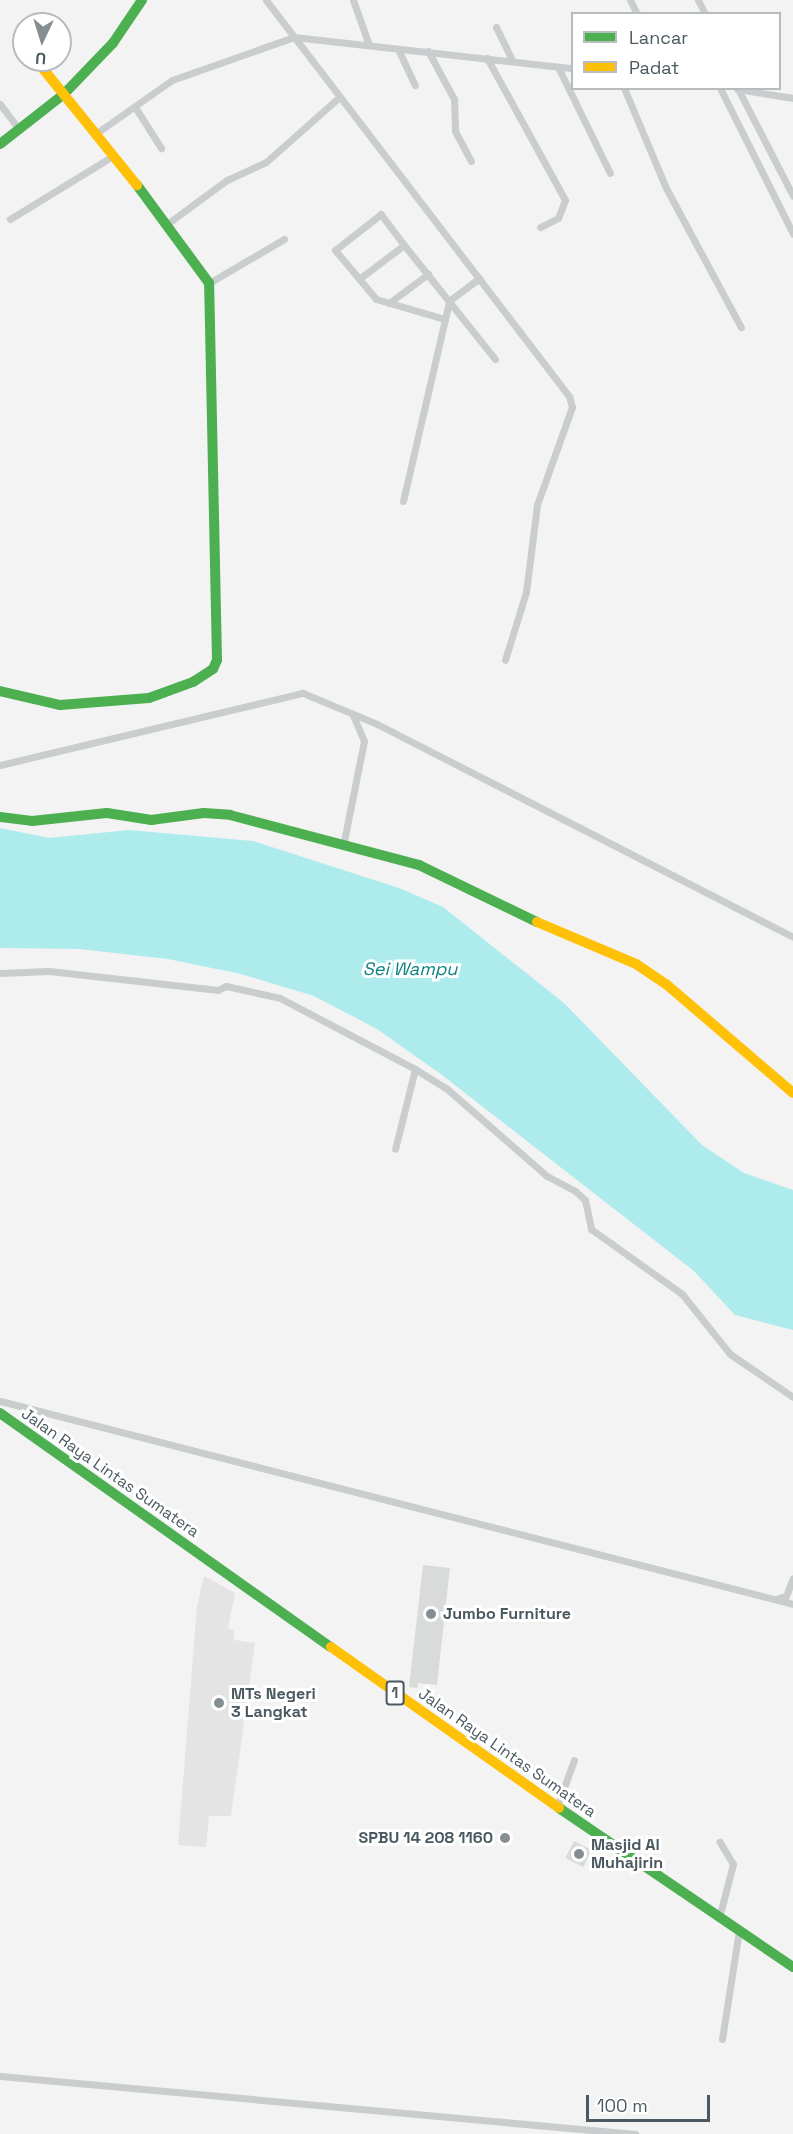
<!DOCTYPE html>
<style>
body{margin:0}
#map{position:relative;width:793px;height:2134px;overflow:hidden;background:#f3f3f3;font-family:"Space Grotesk",sans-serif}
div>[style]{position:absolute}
.education>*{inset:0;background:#e5e4e5}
.water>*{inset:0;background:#aeebed}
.building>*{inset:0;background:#d9dbdb;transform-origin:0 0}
.street>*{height:7px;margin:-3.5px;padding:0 3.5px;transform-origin:3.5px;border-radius:3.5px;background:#cacdce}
.fast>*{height:10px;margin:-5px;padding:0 5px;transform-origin:5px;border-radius:5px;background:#4caf50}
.slow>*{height:10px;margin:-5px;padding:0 5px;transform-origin:5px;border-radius:5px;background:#ffc107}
.dots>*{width:16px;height:16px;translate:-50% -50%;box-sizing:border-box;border:3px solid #fff;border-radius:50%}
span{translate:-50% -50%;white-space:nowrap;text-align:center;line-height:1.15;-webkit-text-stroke:6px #fff;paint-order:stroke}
.shield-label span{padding:2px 4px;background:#fff;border:2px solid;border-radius:4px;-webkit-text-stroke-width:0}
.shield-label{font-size:15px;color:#4a585f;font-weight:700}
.street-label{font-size:16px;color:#4a585f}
.poi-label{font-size:16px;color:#4a585f;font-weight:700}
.left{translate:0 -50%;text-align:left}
.right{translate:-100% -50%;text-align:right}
.water-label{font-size:18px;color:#108284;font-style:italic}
.legend{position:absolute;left:571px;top:12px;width:210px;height:78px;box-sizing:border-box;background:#fff;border:2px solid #b7bcbf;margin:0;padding:8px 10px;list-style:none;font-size:18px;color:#4a585f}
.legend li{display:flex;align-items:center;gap:12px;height:30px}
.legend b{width:30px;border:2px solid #b7bcbf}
.north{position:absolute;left:12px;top:12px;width:60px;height:60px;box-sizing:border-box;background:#fff;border:2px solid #b7bcbf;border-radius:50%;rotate:184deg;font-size:16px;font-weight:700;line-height:24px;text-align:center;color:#4a585f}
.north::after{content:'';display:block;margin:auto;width:21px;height:27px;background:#858e93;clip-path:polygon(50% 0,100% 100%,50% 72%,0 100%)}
.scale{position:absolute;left:586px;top:2095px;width:124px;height:27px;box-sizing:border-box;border:3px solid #4a585f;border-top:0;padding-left:8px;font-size:18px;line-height:21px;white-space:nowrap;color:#4a585f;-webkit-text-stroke:4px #fff;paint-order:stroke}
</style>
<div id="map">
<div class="education">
<div style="clip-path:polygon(204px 1576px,235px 1593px,228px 1628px,234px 1630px,234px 1640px,255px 1643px,231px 1816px,209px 1816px,206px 1847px,178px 1845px,197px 1606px)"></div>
</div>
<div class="water">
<div style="clip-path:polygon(0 828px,49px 838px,129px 830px,253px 841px,399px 888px,443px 907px,564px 1003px,702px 1145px,744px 1173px,793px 1190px,793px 1330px,735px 1315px,694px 1271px,442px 1075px,377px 1029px,314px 996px,241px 974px,168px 959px,79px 949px,0 948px)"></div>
</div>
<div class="building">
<div style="clip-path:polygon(423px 1565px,450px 1568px,437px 1685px,418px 1683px,418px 1688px,409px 1687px)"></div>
<div style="left:574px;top:1841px;width:20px;height:19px;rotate:27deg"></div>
</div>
<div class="street">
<div style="left:266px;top:0;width:499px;rotate:52.6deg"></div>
<div style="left:569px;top:396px;width:11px;rotate:75deg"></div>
<div style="left:572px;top:407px;width:104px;rotate:109.7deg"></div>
<div style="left:537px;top:505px;width:88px;rotate:97.2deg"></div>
<div style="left:526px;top:592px;width:71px;rotate:107.2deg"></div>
<div style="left:353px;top:0;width:48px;rotate:70.4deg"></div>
<div style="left:630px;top:0;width:16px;rotate:63deg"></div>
<div style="left:698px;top:0;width:16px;rotate:63deg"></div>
<div style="left:496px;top:27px;width:37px;rotate:64deg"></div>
<div style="left:22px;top:43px;width:3px;rotate:45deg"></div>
<div style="left:398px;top:49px;width:40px;rotate:65deg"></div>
<div style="left:428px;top:51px;width:55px;rotate:61.6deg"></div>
<div style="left:454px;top:99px;width:32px;rotate:88deg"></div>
<div style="left:455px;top:131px;width:34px;rotate:62deg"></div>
<div style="left:487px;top:58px;width:162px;rotate:61.2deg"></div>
<div style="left:565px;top:200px;width:19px;rotate:111deg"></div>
<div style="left:558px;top:218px;width:20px;rotate:153deg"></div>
<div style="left:558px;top:67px;width:118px;rotate:63.9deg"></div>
<div style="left:624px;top:88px;width:108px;rotate:67.2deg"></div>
<div style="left:666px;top:188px;width:158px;rotate:61.7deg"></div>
<div style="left:720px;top:88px;width:163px;rotate:63.4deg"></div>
<div style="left:737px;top:89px;width:57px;rotate:9.1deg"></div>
<div style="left:738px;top:89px;width:120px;rotate:62.8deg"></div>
<div style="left:0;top:104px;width:31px;rotate:53deg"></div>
<div style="left:135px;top:107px;width:49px;rotate:57.6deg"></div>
<div style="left:98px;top:132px;width:90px;rotate:-35.1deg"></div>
<div style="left:172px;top:80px;width:129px;rotate:-19.4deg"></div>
<div style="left:294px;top:37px;width:280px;rotate:6.4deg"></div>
<div style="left:10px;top:219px;width:121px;rotate:-31.5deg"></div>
<div style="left:167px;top:224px;width:74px;rotate:-36.3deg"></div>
<div style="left:227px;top:180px;width:43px;rotate:-24.8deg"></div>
<div style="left:266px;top:162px;width:96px;rotate:-41.6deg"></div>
<div style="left:404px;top:245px;width:146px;rotate:51.4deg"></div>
<div style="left:359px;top:279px;width:56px;rotate:-37.1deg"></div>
<div style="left:404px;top:245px;width:39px;rotate:-127deg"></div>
<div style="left:381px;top:214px;width:58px;rotate:142deg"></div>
<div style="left:335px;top:250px;width:64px;rotate:50.1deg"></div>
<div style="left:376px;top:299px;width:72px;rotate:16.2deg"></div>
<div style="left:209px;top:283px;width:87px;rotate:-30.4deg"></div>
<div style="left:389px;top:303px;width:49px;rotate:-36.6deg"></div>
<div style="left:403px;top:501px;width:205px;rotate:-77deg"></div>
<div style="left:449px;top:301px;width:38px;rotate:-37deg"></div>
<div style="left:0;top:765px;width:311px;rotate:-13.4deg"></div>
<div style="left:303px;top:693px;width:80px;rotate:22.7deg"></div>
<div style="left:377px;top:724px;width:467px;rotate:27.1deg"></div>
<div style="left:343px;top:846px;width:107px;rotate:-78.7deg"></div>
<div style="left:364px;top:741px;width:30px;rotate:-113deg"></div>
<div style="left:0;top:973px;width:49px;rotate:-2.3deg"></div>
<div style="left:49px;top:971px;width:170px;rotate:6.4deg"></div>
<div style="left:218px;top:990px;width:9px;rotate:-27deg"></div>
<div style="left:226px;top:986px;width:55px;rotate:12.5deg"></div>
<div style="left:280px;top:998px;width:153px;rotate:27.7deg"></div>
<div style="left:415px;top:1069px;width:82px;rotate:104deg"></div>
<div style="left:415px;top:1069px;width:36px;rotate:32deg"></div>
<div style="left:446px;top:1088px;width:134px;rotate:41.1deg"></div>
<div style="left:547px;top:1176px;width:32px;rotate:28deg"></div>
<div style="left:575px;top:1191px;width:13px;rotate:42deg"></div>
<div style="left:585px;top:1200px;width:30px;rotate:78deg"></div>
<div style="left:591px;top:1229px;width:112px;rotate:35.5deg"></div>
<div style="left:682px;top:1294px;width:77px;rotate:51.3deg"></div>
<div style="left:730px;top:1354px;width:76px;rotate:34.3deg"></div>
<div style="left:0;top:1401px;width:819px;rotate:14.36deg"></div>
<div style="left:776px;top:1599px;width:10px;rotate:-17deg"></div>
<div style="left:786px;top:1596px;width:19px;rotate:-69deg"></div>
<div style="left:557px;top:1807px;width:50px;rotate:-70.1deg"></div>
<div style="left:719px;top:1918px;width:56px;rotate:-75.5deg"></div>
<div style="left:733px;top:1864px;width:26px;rotate:-121deg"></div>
<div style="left:722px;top:2039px;width:109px;rotate:-81.1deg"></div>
<div style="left:0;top:2076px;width:638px;rotate:5.22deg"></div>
</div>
<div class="fast">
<div style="left:0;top:144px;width:81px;rotate:-38deg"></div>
<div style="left:64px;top:94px;width:71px;rotate:-46.1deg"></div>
<div style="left:113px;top:43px;width:52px;rotate:-56deg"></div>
<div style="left:0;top:691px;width:62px;rotate:13.1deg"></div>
<div style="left:60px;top:705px;width:89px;rotate:-4.5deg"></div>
<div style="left:149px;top:698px;width:47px;rotate:-20deg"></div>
<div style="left:193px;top:682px;width:24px;rotate:-33deg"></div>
<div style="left:213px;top:669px;width:10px;rotate:-66deg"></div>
<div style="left:217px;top:660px;width:377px;rotate:-91.2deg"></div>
<div style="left:209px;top:283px;width:122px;rotate:-126.3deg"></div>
<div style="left:0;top:817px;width:32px;rotate:7deg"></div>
<div style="left:32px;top:821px;width:75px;rotate:-6.1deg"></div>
<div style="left:107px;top:813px;width:45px;rotate:9deg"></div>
<div style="left:151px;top:820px;width:53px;rotate:-7.5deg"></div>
<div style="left:204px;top:813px;width:26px;rotate:4deg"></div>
<div style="left:230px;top:815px;width:196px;rotate:14.8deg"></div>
<div style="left:419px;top:865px;width:131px;rotate:25.8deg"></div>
<div style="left:0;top:1413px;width:405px;rotate:35.3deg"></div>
<div style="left:559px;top:1808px;width:283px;rotate:34.2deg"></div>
</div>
<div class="slow">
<div style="left:36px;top:60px;width:161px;rotate:51.1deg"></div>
<div style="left:537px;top:922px;width:108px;rotate:23deg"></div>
<div style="left:636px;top:964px;width:36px;rotate:34deg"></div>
<div style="left:666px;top:984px;width:167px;rotate:40.6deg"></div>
<div style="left:331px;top:1647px;width:279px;rotate:35.2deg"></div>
</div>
<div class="dots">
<div style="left:431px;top:1614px;background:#858e93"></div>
<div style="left:219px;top:1703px;background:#858e93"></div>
<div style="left:505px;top:1838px;background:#858e93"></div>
<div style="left:579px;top:1854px;background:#858e93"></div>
</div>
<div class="shield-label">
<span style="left:395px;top:1693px">1</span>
</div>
<div class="street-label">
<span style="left:110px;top:1473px;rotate:35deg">Jalan Raya Lintas Sumatera</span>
<span style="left:507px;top:1753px;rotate:35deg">Jalan Raya Lintas Sumatera</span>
</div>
<div class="poi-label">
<span class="left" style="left:443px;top:1614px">Jumbo Furniture</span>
<span class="left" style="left:231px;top:1703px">MTs Negeri<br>3 Langkat</span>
<span class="right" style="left:493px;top:1838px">SPBU 14 208 1160</span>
<span class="left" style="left:591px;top:1854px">Masjid Al<br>Muhajirin</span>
</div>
<div class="water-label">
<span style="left:410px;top:969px">Sei Wampu</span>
</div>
<ul class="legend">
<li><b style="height:8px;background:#4caf50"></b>Lancar</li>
<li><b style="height:8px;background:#ffc107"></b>Padat</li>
</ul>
<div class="north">U</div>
<div class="scale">100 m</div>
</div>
